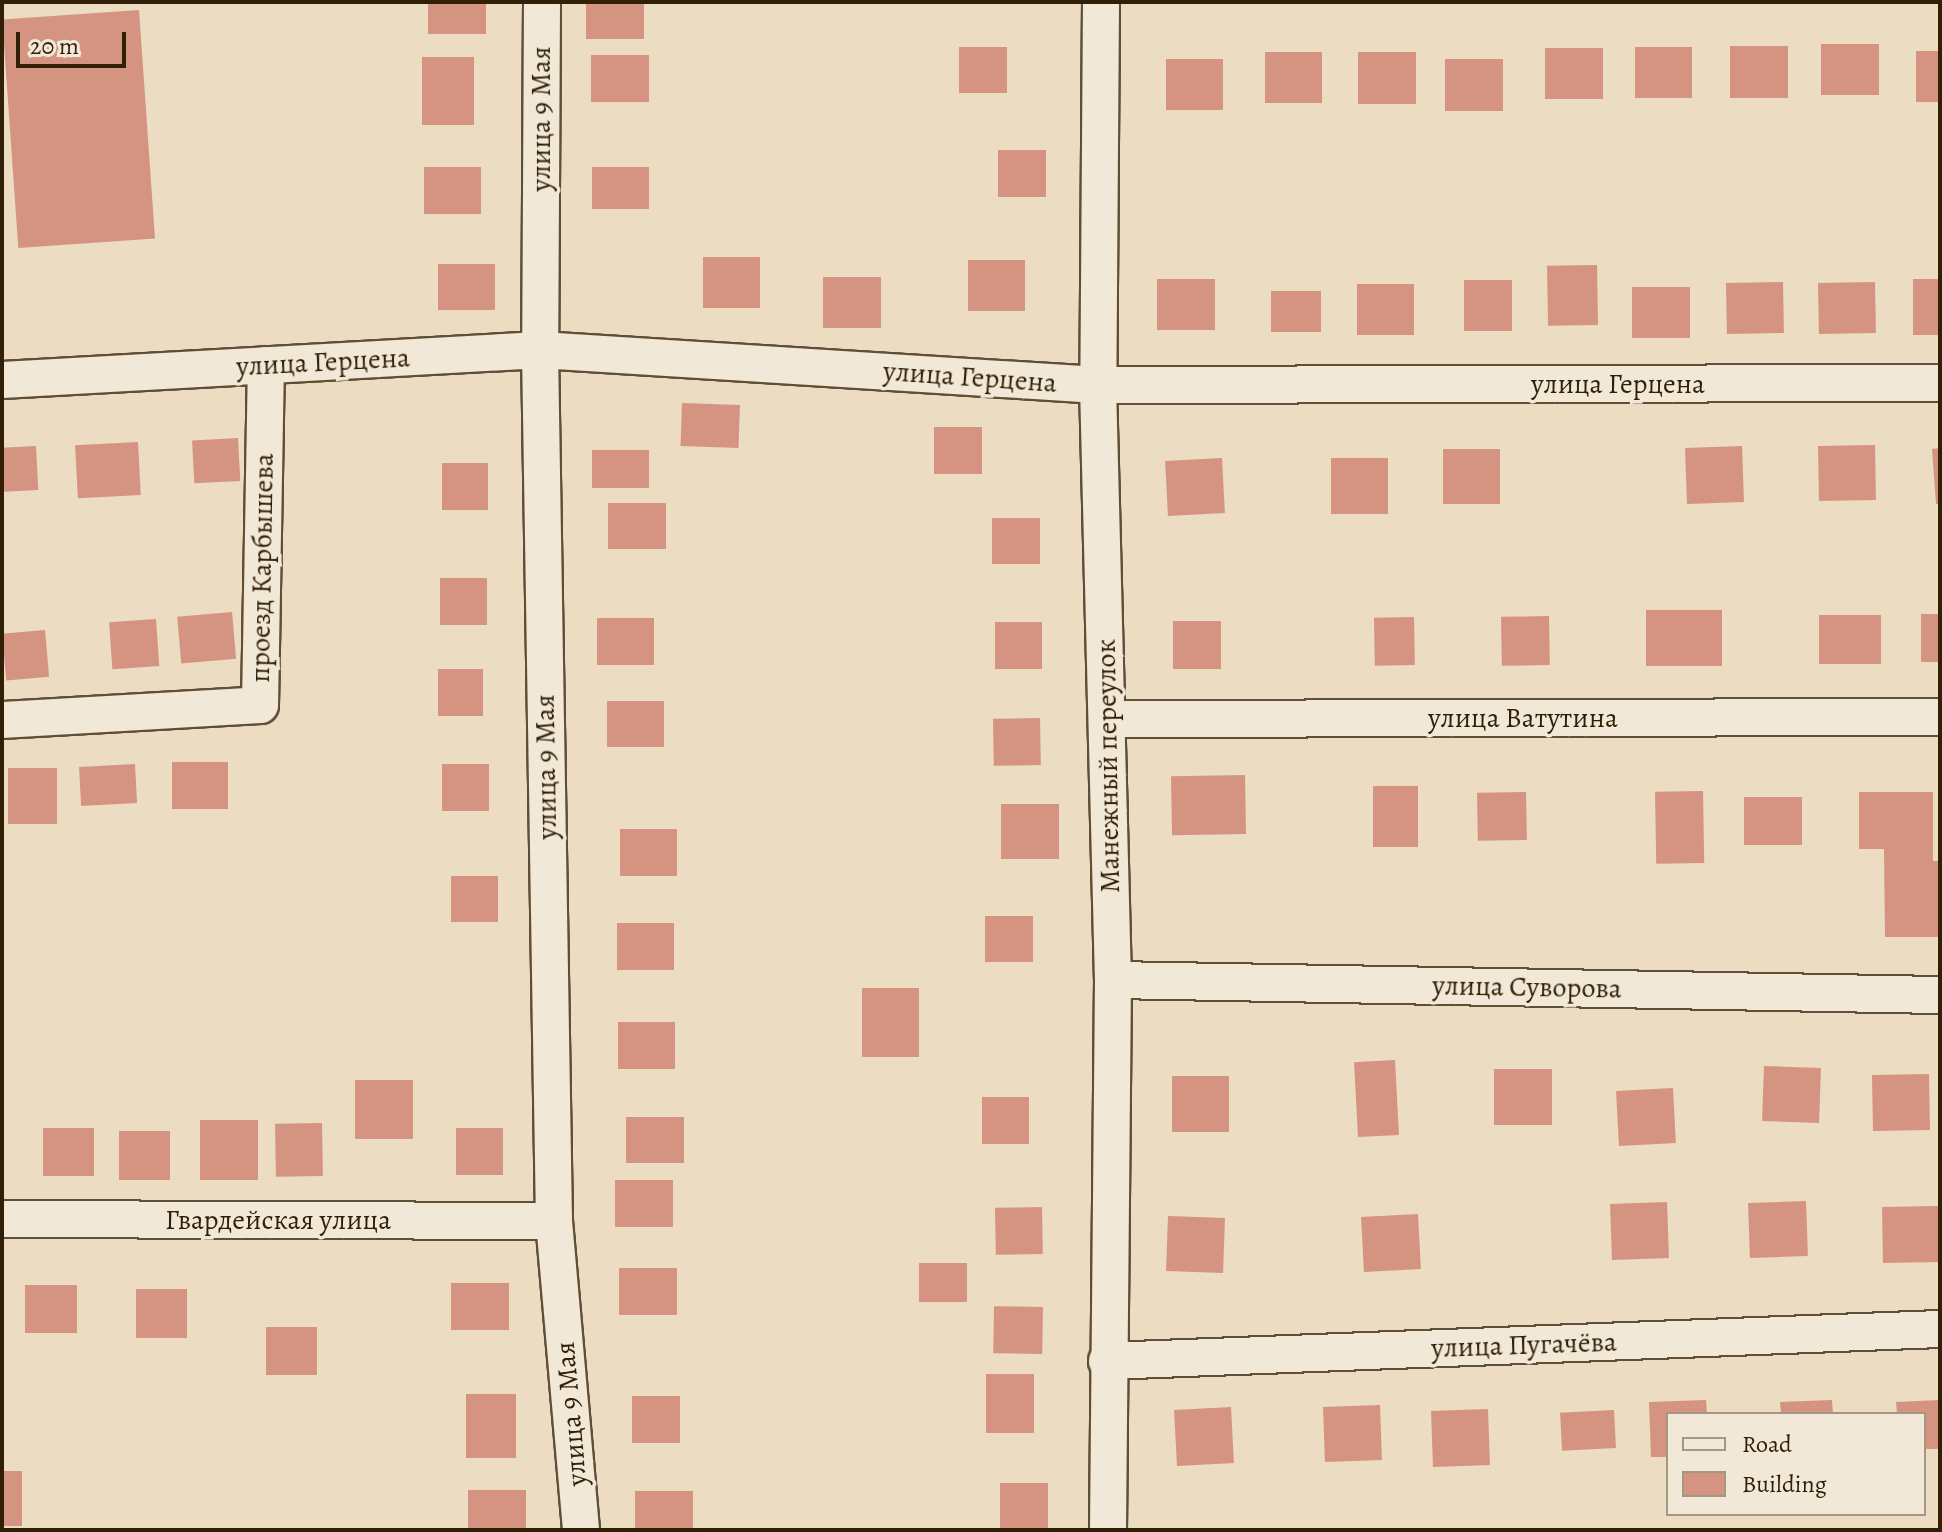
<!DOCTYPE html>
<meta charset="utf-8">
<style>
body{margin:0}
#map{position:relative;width:1942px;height:1532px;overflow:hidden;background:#ebdcc2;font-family:Alegreya,serif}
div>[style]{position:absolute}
.building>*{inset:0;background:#d59382;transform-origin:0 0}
.roads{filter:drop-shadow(2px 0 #604e35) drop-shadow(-2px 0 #604e35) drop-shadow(0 2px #604e35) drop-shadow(0 -2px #604e35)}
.street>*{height:36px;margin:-18px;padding:0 18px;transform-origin:18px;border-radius:18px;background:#f2e8d7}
span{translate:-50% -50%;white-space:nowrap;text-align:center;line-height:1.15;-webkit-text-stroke:7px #f2e8d7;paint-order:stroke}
.street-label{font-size:28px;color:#311f06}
.frame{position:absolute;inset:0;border:4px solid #311f06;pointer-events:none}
.legend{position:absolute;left:1666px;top:1412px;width:260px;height:104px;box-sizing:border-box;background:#f2e8d7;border:2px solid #a59883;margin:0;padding:10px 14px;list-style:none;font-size:24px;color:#311f06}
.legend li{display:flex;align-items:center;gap:16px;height:40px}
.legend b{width:40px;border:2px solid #a59883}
.scale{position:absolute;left:16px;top:32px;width:110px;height:36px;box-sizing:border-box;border:4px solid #311f06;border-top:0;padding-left:10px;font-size:24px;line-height:28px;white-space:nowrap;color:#311f06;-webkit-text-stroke:6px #f2e8d7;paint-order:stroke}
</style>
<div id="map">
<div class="building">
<div style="left:428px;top:2px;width:58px;height:32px"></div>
<div style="left:586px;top:2px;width:58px;height:37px"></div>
<div style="left:139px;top:10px;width:229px;height:137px;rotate:86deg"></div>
<div style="left:1821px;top:44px;width:58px;height:51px"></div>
<div style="left:1730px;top:46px;width:58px;height:52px"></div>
<div style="left:959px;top:47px;width:48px;height:46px"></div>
<div style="left:1635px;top:47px;width:57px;height:51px"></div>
<div style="left:1603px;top:48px;width:51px;height:58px;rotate:90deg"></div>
<div style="left:1916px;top:51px;width:24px;height:51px"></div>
<div style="left:1265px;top:52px;width:57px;height:51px"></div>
<div style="left:1358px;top:52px;width:58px;height:52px"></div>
<div style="left:591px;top:55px;width:58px;height:47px"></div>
<div style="left:474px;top:57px;width:68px;height:52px;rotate:90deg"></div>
<div style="left:1223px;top:59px;width:51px;height:57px;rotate:90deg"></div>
<div style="left:1445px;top:59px;width:58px;height:52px"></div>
<div style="left:1046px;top:150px;width:47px;height:48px;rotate:90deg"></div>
<div style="left:424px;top:167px;width:57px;height:47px"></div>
<div style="left:592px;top:167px;width:57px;height:42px"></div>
<div style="left:703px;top:257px;width:57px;height:51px"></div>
<div style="left:968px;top:260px;width:57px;height:51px"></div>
<div style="left:438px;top:264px;width:57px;height:46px"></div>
<div style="left:1597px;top:265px;width:60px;height:50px;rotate:89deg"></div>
<div style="left:823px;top:277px;width:58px;height:51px"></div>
<div style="left:1157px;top:279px;width:58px;height:51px"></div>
<div style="left:1940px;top:279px;width:56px;height:27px;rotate:90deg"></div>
<div style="left:1464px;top:280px;width:48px;height:51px"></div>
<div style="left:1783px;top:282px;width:51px;height:57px;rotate:89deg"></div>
<div style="left:1875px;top:282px;width:51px;height:57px;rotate:89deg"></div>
<div style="left:1357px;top:284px;width:57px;height:51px"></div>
<div style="left:1632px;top:287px;width:58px;height:51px"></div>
<div style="left:1271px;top:291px;width:50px;height:41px"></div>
<div style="left:682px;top:403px;width:58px;height:43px;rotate:2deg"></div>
<div style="left:934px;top:427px;width:48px;height:47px"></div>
<div style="left:238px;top:438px;width:43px;height:46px;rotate:87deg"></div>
<div style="left:138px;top:442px;width:53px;height:63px;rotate:87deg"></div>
<div style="left:1875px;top:445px;width:55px;height:57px;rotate:89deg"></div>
<div style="left:36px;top:446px;width:44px;height:34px;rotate:87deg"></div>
<div style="left:1742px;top:446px;width:56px;height:57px;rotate:88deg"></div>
<div style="clip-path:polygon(1940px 448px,1940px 504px,1936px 504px,1932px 449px)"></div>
<div style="left:1443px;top:449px;width:57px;height:55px"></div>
<div style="left:592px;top:450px;width:57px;height:38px"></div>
<div style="left:1222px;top:458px;width:55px;height:57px;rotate:87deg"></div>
<div style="left:1331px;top:458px;width:57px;height:56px"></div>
<div style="left:442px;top:463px;width:46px;height:47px"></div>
<div style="left:608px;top:503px;width:58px;height:46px"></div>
<div style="left:992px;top:518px;width:48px;height:46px"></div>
<div style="left:440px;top:578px;width:47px;height:47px"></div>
<div style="left:1722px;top:610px;width:56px;height:76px;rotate:90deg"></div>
<div style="left:232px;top:612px;width:47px;height:55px;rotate:85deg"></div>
<div style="left:1921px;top:614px;width:19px;height:48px"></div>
<div style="left:1819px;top:615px;width:62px;height:49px"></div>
<div style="left:1549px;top:616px;width:49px;height:48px;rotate:89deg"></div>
<div style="left:1414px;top:617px;width:48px;height:40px;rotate:89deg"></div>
<div style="left:654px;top:618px;width:47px;height:57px;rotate:90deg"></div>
<div style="left:156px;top:619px;width:47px;height:47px;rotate:86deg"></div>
<div style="left:1173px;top:621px;width:48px;height:48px"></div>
<div style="left:995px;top:622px;width:47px;height:47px"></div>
<div style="left:45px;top:630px;width:47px;height:43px;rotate:85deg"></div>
<div style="left:438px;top:669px;width:45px;height:47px"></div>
<div style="left:607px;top:701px;width:57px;height:46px"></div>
<div style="left:1040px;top:718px;width:47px;height:47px;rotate:89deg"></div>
<div style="left:172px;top:762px;width:56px;height:47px"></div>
<div style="left:135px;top:764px;width:39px;height:56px;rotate:87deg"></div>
<div style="left:442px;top:764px;width:47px;height:47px"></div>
<div style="left:8px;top:768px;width:49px;height:56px"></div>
<div style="left:1245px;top:775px;width:59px;height:74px;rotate:89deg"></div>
<div style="left:1418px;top:786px;width:61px;height:45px;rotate:90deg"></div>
<div style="left:1703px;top:791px;width:72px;height:48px;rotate:89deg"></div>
<div style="left:1526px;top:792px;width:48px;height:49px;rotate:89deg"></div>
<div style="clip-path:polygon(1859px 792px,1933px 792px,1933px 861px,1940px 861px,1940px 937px,1885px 937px,1884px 849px,1859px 849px)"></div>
<div style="left:1744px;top:797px;width:58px;height:48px"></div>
<div style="left:1059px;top:804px;width:55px;height:58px;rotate:90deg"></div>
<div style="left:677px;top:829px;width:47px;height:57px;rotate:90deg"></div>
<div style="left:451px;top:876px;width:47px;height:46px"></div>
<div style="left:985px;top:916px;width:48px;height:46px"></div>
<div style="left:617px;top:923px;width:57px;height:47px"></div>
<div style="left:862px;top:988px;width:57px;height:69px"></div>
<div style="left:618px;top:1022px;width:57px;height:47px"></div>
<div style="left:1395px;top:1060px;width:75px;height:41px;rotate:87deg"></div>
<div style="left:1764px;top:1066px;width:57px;height:55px;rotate:2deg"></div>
<div style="left:1494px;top:1069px;width:58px;height:56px"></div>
<div style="left:1929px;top:1074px;width:56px;height:57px;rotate:89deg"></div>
<div style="left:1172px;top:1076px;width:57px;height:56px"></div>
<div style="left:355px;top:1080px;width:58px;height:59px"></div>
<div style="left:1673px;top:1088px;width:55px;height:57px;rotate:87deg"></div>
<div style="left:982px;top:1097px;width:47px;height:47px"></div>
<div style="left:626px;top:1117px;width:58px;height:46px"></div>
<div style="left:200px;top:1120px;width:58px;height:60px"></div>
<div style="left:322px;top:1123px;width:53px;height:47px;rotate:89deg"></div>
<div style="left:43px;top:1128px;width:51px;height:48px"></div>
<div style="left:456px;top:1128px;width:47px;height:47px"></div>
<div style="left:119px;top:1131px;width:51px;height:49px"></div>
<div style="left:673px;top:1180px;width:47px;height:58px;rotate:90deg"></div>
<div style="left:1806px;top:1201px;width:55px;height:58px;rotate:88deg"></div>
<div style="left:1667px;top:1202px;width:56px;height:57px;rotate:88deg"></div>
<div style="left:1939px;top:1206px;width:56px;height:57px;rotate:89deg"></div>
<div style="left:1042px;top:1207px;width:47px;height:47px;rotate:89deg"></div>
<div style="left:1418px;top:1214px;width:55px;height:57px;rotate:87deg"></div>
<div style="left:1168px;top:1216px;width:57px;height:55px;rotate:2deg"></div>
<div style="left:919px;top:1263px;width:48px;height:39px"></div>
<div style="left:619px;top:1268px;width:58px;height:47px"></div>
<div style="left:509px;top:1283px;width:47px;height:58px;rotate:90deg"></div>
<div style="left:25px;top:1285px;width:52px;height:48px"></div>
<div style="left:136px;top:1289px;width:51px;height:49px"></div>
<div style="left:1043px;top:1307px;width:47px;height:49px;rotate:91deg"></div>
<div style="left:266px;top:1327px;width:51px;height:48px"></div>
<div style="left:986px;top:1374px;width:48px;height:59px"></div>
<div style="left:466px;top:1394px;width:50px;height:64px"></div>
<div style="left:632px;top:1396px;width:48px;height:47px"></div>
<div style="clip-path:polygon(1706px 1400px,1707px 1414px,1668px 1414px,1668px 1457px,1651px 1457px,1649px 1402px)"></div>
<div style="clip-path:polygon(1832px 1400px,1833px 1414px,1781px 1414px,1780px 1402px)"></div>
<div style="clip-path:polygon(1940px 1400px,1940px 1449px,1924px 1449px,1924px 1414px,1897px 1414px,1896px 1402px)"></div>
<div style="left:1380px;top:1405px;width:55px;height:57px;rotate:88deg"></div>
<div style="left:1231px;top:1407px;width:56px;height:57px;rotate:87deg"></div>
<div style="left:1488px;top:1409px;width:56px;height:57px;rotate:88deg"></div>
<div style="left:1614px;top:1410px;width:38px;height:54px;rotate:87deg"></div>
<div style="left:2px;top:1471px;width:20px;height:55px"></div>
<div style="left:1000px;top:1483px;width:48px;height:47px"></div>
<div style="left:468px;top:1490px;width:58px;height:40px"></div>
<div style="left:635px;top:1491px;width:58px;height:39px"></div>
</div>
<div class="roads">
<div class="street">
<div style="left:542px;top:2px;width:348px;rotate:90.3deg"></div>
<div style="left:540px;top:350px;width:871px;rotate:89.08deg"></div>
<div style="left:554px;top:1221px;width:310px;rotate:85deg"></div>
<div style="left:1101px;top:2px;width:383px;rotate:90.4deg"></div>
<div style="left:1098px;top:385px;width:595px;rotate:88.56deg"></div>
<div style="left:1113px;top:980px;width:550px;rotate:90.52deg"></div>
<div style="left:2px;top:380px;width:539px;rotate:-3.19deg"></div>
<div style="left:540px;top:350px;width:559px;rotate:3.59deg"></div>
<div style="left:1098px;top:385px;width:842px;rotate:-0.14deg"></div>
<div style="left:1107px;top:719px;width:833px;rotate:-0.14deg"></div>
<div style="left:2px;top:720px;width:258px;rotate:-3.3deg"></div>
<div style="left:260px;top:705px;width:340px;rotate:-89deg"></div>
<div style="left:1113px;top:980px;width:827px;rotate:1.04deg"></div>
<div style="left:2px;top:1219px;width:552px;rotate:0.21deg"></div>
<div style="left:1107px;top:1361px;width:834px;rotate:-2.2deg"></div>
</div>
</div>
<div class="street-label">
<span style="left:541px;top:119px;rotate:-90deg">улица 9 Мая</span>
<span style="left:323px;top:362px;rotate:-3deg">улица Герцена</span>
<span style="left:970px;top:377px;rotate:4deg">улица Герцена</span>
<span style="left:1618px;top:384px">улица Герцена</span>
<span style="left:262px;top:568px;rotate:-89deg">проезд Карбышева</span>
<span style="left:1523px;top:718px">улица Ватутина</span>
<span style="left:1108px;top:766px;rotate:-91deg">Манежный переулок</span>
<span style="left:546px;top:767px;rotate:-91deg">улица 9 Мая</span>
<span style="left:1527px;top:987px;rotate:1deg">улица Суворова</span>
<span style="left:278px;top:1220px">Гвардейская улица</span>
<span style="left:1524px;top:1345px;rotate:-2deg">улица Пугачёва</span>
<span style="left:571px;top:1414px;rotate:-95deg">улица 9 Мая</span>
</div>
<div class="frame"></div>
<ul class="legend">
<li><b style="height:10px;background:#f2e8d7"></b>Road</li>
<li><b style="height:22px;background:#d59382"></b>Building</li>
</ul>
<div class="scale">20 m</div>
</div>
